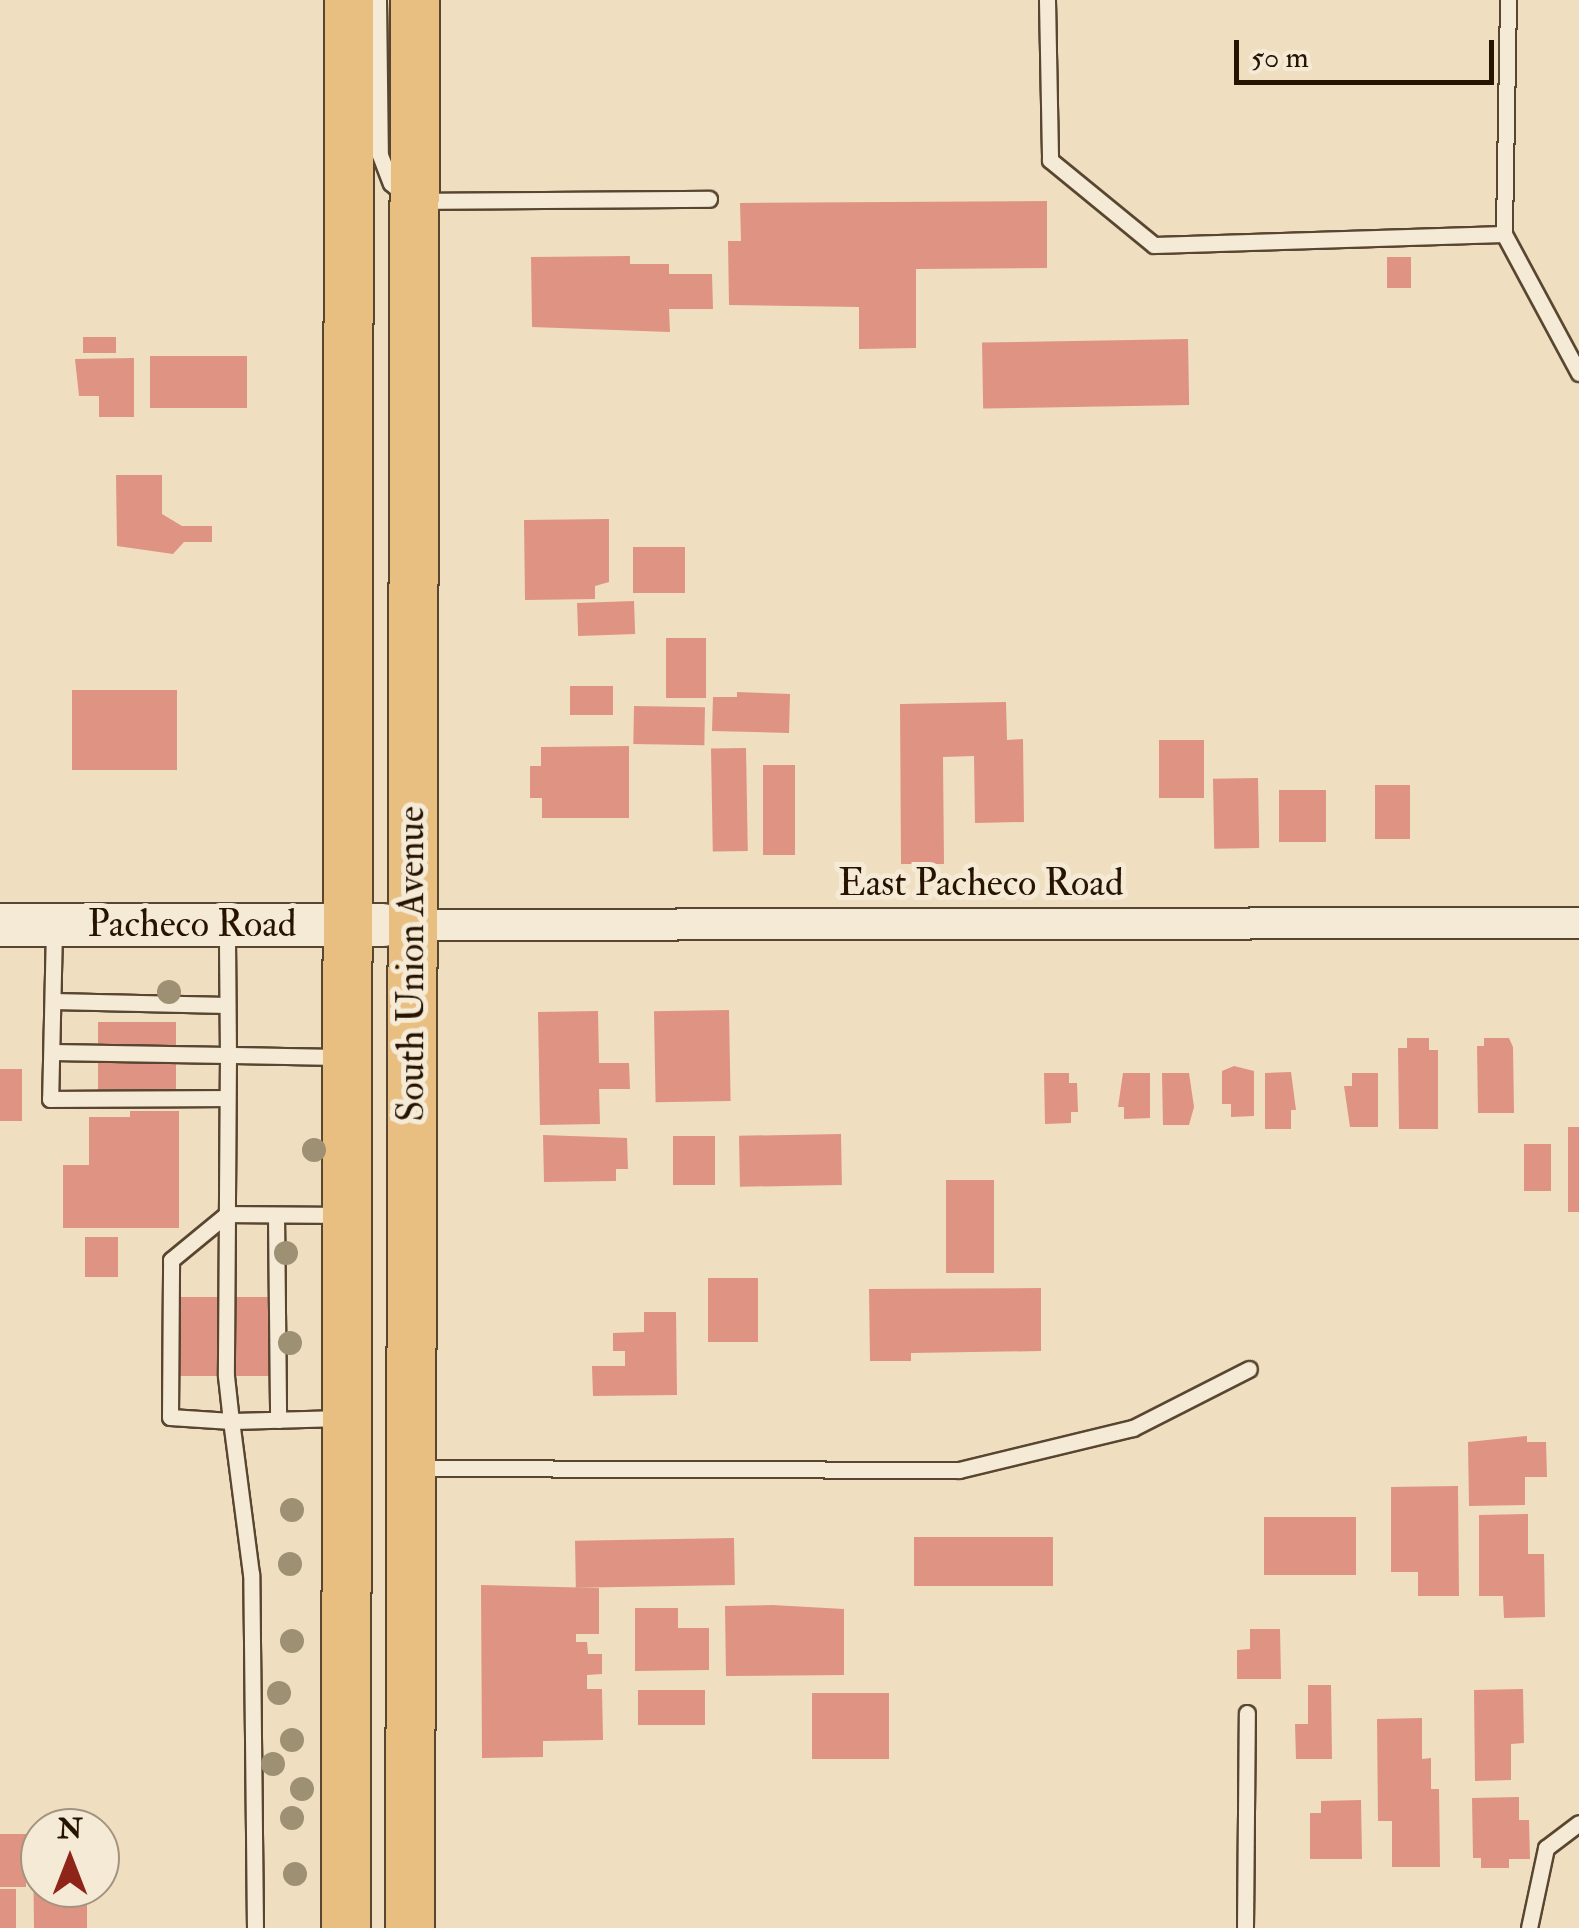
<!DOCTYPE html>
<style>
body{margin:0}
#map{position:relative;width:1579px;height:1928px;overflow:hidden;background:#efdec0;font-family:"IM FELL Double Pica",serif}
div>[style]{position:absolute}
.building>*{inset:0;background:#df9382;transform-origin:0 0}
.roads{filter:drop-shadow(2px 0 #594630) drop-shadow(-2px 0 #594630) drop-shadow(0 2px #594630) drop-shadow(0 -2px #594630)}
.lane>*{height:15px;margin:-7.5px;padding:0 7.5px;transform-origin:7.5px;border-radius:7.5px;background:#f5ead6}
.street>*{height:30px;margin:-15px;padding:0 15px;transform-origin:15px;border-radius:15px;background:#f5ead6}
.secondary>*{height:42px;margin:-21px;padding:0 21px;transform-origin:21px;border-radius:21px;background:#f5ead6}
.primary>*{height:48px;margin:-24px;padding:0 24px;transform-origin:24px;border-radius:24px;background:#e8bf80}
.trees>*{width:24px;height:24px;margin:-12px;border-radius:50%;background:#9e9072}
span{translate:-50% -50%;white-space:nowrap;text-align:center;line-height:1.15;-webkit-text-stroke:10px #f5ead6;paint-order:stroke}
.street-label{font-size:38px;color:#271400}
.north{position:absolute;left:20px;top:1808px;width:100px;height:100px;box-sizing:border-box;background:#f5ead6;border:2px solid #a39480;border-radius:50%;rotate:0deg;font-size:28px;font-weight:700;line-height:40px;text-align:center;color:#271400}
.north::after{content:'';display:block;margin:auto;width:35px;height:45px;background:#8f2418;clip-path:polygon(50% 0,100% 100%,50% 72%,0 100%)}
.scale{position:absolute;left:1234px;top:40px;width:260px;height:45px;box-sizing:border-box;border:5px solid #271400;border-top:0;padding-left:12px;font-size:30px;line-height:35px;white-space:nowrap;color:#271400;-webkit-text-stroke:8px #f5ead6;paint-order:stroke}
</style>
<div id="map">
<div class="building">
<div style="clip-path:polygon(1047px 201px,1047px 268px,916px 269px,916px 348px,859px 349px,859px 307px,729px 305px,728px 241px,741px 241px,740px 203px)"></div>
<div style="clip-path:polygon(630px 256px,630px 264px,669px 264px,669px 274px,712px 274px,713px 309px,669px 309px,670px 332px,532px 327px,531px 257px)"></div>
<div style="left:1387px;top:257px;width:24px;height:31px"></div>
<div style="left:83px;top:337px;width:33px;height:16px"></div>
<div style="left:1188px;top:339px;width:66px;height:206px;rotate:89deg"></div>
<div style="left:150px;top:356px;width:97px;height:52px"></div>
<div style="clip-path:polygon(134px 358px,134px 417px,99px 417px,99px 396px,79px 396px,75px 359px)"></div>
<div style="clip-path:polygon(116px 475px,162px 475px,162px 514px,182px 526px,212px 526px,212px 542px,184px 542px,173px 554px,117px 546px)"></div>
<div style="clip-path:polygon(609px 519px,609px 582px,595px 586px,595px 599px,525px 600px,524px 520px)"></div>
<div style="left:633px;top:547px;width:52px;height:46px"></div>
<div style="left:634px;top:601px;width:33px;height:57px;rotate:88deg"></div>
<div style="left:666px;top:638px;width:40px;height:60px"></div>
<div style="left:570px;top:686px;width:43px;height:29px"></div>
<div style="left:72px;top:690px;width:105px;height:80px"></div>
<div style="clip-path:polygon(737px 692px,790px 694px,789px 733px,712px 731px,713px 697px,737px 697px)"></div>
<div style="clip-path:polygon(1006px 702px,1007px 740px,1023px 739px,1024px 822px,975px 823px,974px 756px,943px 757px,944px 864px,901px 864px,900px 704px)"></div>
<div style="left:634px;top:706px;width:71px;height:38px;rotate:1deg"></div>
<div style="left:1159px;top:740px;width:45px;height:58px"></div>
<div style="clip-path:polygon(629px 746px,629px 818px,542px 818px,542px 798px,530px 798px,530px 766px,541px 766px,541px 747px)"></div>
<div style="left:746px;top:748px;width:103px;height:35px;rotate:89deg"></div>
<div style="left:763px;top:765px;width:32px;height:90px"></div>
<div style="left:1258px;top:778px;width:70px;height:45px;rotate:89deg"></div>
<div style="left:1375px;top:785px;width:35px;height:54px"></div>
<div style="left:1279px;top:790px;width:47px;height:52px"></div>
<div style="left:729px;top:1010px;width:91px;height:75px;rotate:89deg"></div>
<div style="clip-path:polygon(598px 1011px,599px 1063px,629px 1063px,630px 1089px,599px 1089px,600px 1124px,540px 1125px,538px 1012px)"></div>
<div style="left:98px;top:1022px;width:78px;height:72px"></div>
<div style="clip-path:polygon(1407px 1038px,1429px 1038px,1429px 1050px,1438px 1050px,1438px 1129px,1399px 1129px,1398px 1048px,1407px 1048px)"></div>
<div style="clip-path:polygon(1484px 1038px,1509px 1038px,1513px 1047px,1514px 1113px,1478px 1113px,1477px 1046px,1484px 1046px)"></div>
<div style="clip-path:polygon(1234px 1066px,1254px 1071px,1254px 1116px,1231px 1117px,1231px 1104px,1222px 1104px,1222px 1071px)"></div>
<div style="left:0;top:1069px;width:22px;height:52px"></div>
<div style="clip-path:polygon(1291px 1072px,1296px 1110px,1291px 1110px,1291px 1129px,1265px 1129px,1265px 1073px)"></div>
<div style="clip-path:polygon(1044px 1073px,1069px 1073px,1069px 1083px,1077px 1083px,1078px 1112px,1071px 1112px,1071px 1123px,1045px 1124px)"></div>
<div style="clip-path:polygon(1123px 1073px,1150px 1073px,1150px 1118px,1124px 1119px,1124px 1107px,1118px 1107px)"></div>
<div style="clip-path:polygon(1162px 1073px,1189px 1073px,1194px 1107px,1189px 1125px,1163px 1125px)"></div>
<div style="clip-path:polygon(1352px 1073px,1378px 1073px,1378px 1127px,1350px 1127px,1344px 1086px,1352px 1086px)"></div>
<div style="clip-path:polygon(130px 1111px,179px 1111px,179px 1228px,63px 1228px,63px 1165px,89px 1165px,89px 1117px,130px 1117px)"></div>
<div style="left:1568px;top:1127px;width:11px;height:85px"></div>
<div style="left:841px;top:1134px;width:51px;height:102px;rotate:89deg"></div>
<div style="clip-path:polygon(543px 1135px,627px 1138px,628px 1169px,616px 1169px,616px 1181px,544px 1182px)"></div>
<div style="left:715px;top:1136px;width:49px;height:42px;rotate:90deg"></div>
<div style="left:1524px;top:1144px;width:27px;height:47px"></div>
<div style="left:946px;top:1180px;width:48px;height:93px"></div>
<div style="left:85px;top:1237px;width:33px;height:40px"></div>
<div style="left:758px;top:1278px;width:64px;height:50px;rotate:90deg"></div>
<div style="clip-path:polygon(1041px 1288px,1041px 1351px,911px 1353px,911px 1361px,870px 1361px,869px 1289px)"></div>
<div style="left:178px;top:1297px;width:92px;height:79px"></div>
<div style="clip-path:polygon(644px 1312px,676px 1312px,677px 1395px,593px 1396px,592px 1366px,625px 1366px,625px 1351px,613px 1351px,613px 1333px,644px 1332px)"></div>
<div style="clip-path:polygon(1527px 1436px,1527px 1442px,1546px 1442px,1547px 1477px,1525px 1477px,1525px 1505px,1469px 1506px,1468px 1442px)"></div>
<div style="clip-path:polygon(1458px 1486px,1459px 1596px,1418px 1596px,1418px 1572px,1391px 1572px,1391px 1487px)"></div>
<div style="clip-path:polygon(1528px 1514px,1528px 1554px,1544px 1554px,1545px 1617px,1504px 1618px,1503px 1596px,1479px 1596px,1479px 1515px)"></div>
<div style="left:1356px;top:1517px;width:58px;height:92px;rotate:90deg"></div>
<div style="left:1053px;top:1537px;width:49px;height:139px;rotate:90deg"></div>
<div style="left:734px;top:1538px;width:47px;height:159px;rotate:89deg"></div>
<div style="clip-path:polygon(481px 1585px,599px 1588px,599px 1634px,576px 1634px,576px 1642px,587px 1642px,588px 1654px,602px 1654px,602px 1674px,587px 1675px,587px 1689px,602px 1689px,603px 1740px,543px 1741px,543px 1757px,482px 1758px)"></div>
<div style="clip-path:polygon(772px 1605px,844px 1609px,844px 1675px,726px 1676px,725px 1606px)"></div>
<div style="clip-path:polygon(635px 1608px,678px 1608px,678px 1628px,709px 1628px,709px 1670px,635px 1671px)"></div>
<div style="clip-path:polygon(1250px 1629px,1280px 1629px,1281px 1679px,1237px 1679px,1237px 1650px,1250px 1649px)"></div>
<div style="clip-path:polygon(1308px 1685px,1331px 1685px,1332px 1759px,1296px 1759px,1295px 1724px,1308px 1724px)"></div>
<div style="clip-path:polygon(1523px 1689px,1524px 1743px,1511px 1744px,1511px 1780px,1475px 1781px,1474px 1690px)"></div>
<div style="left:638px;top:1690px;width:67px;height:35px"></div>
<div style="left:889px;top:1693px;width:66px;height:77px;rotate:90deg"></div>
<div style="clip-path:polygon(1422px 1718px,1422px 1759px,1431px 1758px,1431px 1789px,1439px 1789px,1440px 1867px,1392px 1867px,1392px 1821px,1378px 1821px,1377px 1719px)"></div>
<div style="clip-path:polygon(1519px 1797px,1519px 1820px,1529px 1820px,1530px 1859px,1509px 1859px,1509px 1868px,1481px 1868px,1481px 1858px,1473px 1858px,1472px 1798px)"></div>
<div style="clip-path:polygon(1361px 1800px,1362px 1859px,1310px 1859px,1310px 1813px,1321px 1813px,1321px 1801px)"></div>
<div style="left:0;top:1834px;width:26px;height:53px"></div>
<div style="clip-path:polygon(33px 1844px,40px 1844px,40px 1888px,87px 1888px,87px 1928px,34px 1928px)"></div>
<div style="left:0;top:1889px;width:16px;height:39px"></div>
</div>
<div class="roads">
<div class="lane">
<div style="left:378px;top:0;width:155px;rotate:89.3deg"></div>
<div style="left:380px;top:155px;width:30px;rotate:69deg"></div>
<div style="left:391px;top:183px;width:28px;rotate:41deg"></div>
<div style="left:412px;top:201px;width:297px;rotate:-0.4deg"></div>
<div style="left:1047px;top:0;width:160px;rotate:88.9deg"></div>
<div style="left:1050px;top:160px;width:134px;rotate:39.3deg"></div>
<div style="left:1154px;top:245px;width:350px;rotate:-1.8deg"></div>
<div style="left:1508px;top:0;width:234px;rotate:91deg"></div>
<div style="left:1504px;top:234px;width:158px;rotate:61.7deg"></div>
<div style="left:54px;top:929px;width:170px;rotate:91.3deg"></div>
<div style="left:50px;top:1099px;width:177px;rotate:-0.3deg"></div>
<div style="left:53px;top:1001px;width:174px;rotate:1.3deg"></div>
<div style="left:52px;top:1052px;width:176px;rotate:1deg"></div>
<div style="left:228px;top:1055px;width:126px;rotate:-90.5deg"></div>
<div style="left:343px;top:1057px;width:115px;rotate:-179deg"></div>
<div style="left:228px;top:1055px;width:159px;rotate:90.4deg"></div>
<div style="left:227px;top:1214px;width:162px;rotate:90.4deg"></div>
<div style="left:226px;top:1376px;width:45px;rotate:83.7deg"></div>
<div style="left:231px;top:1421px;width:61px;rotate:-176.2deg"></div>
<div style="left:170px;top:1417px;width:157px;rotate:-89.6deg"></div>
<div style="left:171px;top:1260px;width:72px;rotate:-39.4deg"></div>
<div style="left:227px;top:1214px;width:116px;rotate:0.5deg"></div>
<div style="left:276px;top:1215px;width:205px;rotate:89.4deg"></div>
<div style="left:415px;top:1468px;width:544px;rotate:0.21deg"></div>
<div style="left:959px;top:1470px;width:179px;rotate:-13.6deg"></div>
<div style="left:1133px;top:1428px;width:130px;rotate:-27deg"></div>
<div style="left:255px;top:1928px;width:354px;rotate:-90.6deg"></div>
<div style="left:251px;top:1574px;width:154px;rotate:-97.4deg"></div>
<div style="left:231px;top:1421px;width:112px;rotate:-1.5deg"></div>
<div style="left:1245px;top:1928px;width:215px;rotate:-89.5deg"></div>
<div style="left:1529px;top:1928px;width:82px;rotate:-78deg"></div>
<div style="left:1546px;top:1848px;width:41px;rotate:-37.1deg"></div>
</div>
<div class="street">
<div style="left:396px;top:925px;width:1183px;rotate:-0.1deg"></div>
</div>
<div class="secondary">
<div style="left:0;top:925px;width:383px"></div>
</div>
<div class="primary">
<div style="left:346px;top:1928px;width:1928px;rotate:-89.91deg"></div>
<div style="left:410px;top:1928px;width:1928px;rotate:-89.85deg"></div>
</div>
</div>
<div class="trees">
<div style="left:169px;top:992px"></div>
<div style="left:314px;top:1150px"></div>
<div style="left:286px;top:1253px"></div>
<div style="left:290px;top:1343px"></div>
<div style="left:292px;top:1510px"></div>
<div style="left:290px;top:1564px"></div>
<div style="left:292px;top:1641px"></div>
<div style="left:279px;top:1693px"></div>
<div style="left:292px;top:1740px"></div>
<div style="left:273px;top:1764px"></div>
<div style="left:302px;top:1789px"></div>
<div style="left:292px;top:1818px"></div>
<div style="left:295px;top:1874px"></div>
</div>
<div class="street-label">
<span style="left:981px;top:884px">East Pacheco Road</span>
<span style="left:192px;top:925px">Pacheco Road</span>
<span style="left:412px;top:964px;rotate:-90deg">South Union Avenue</span>
</div>
<div class="north">N</div>
<div class="scale">50 m</div>
</div>
